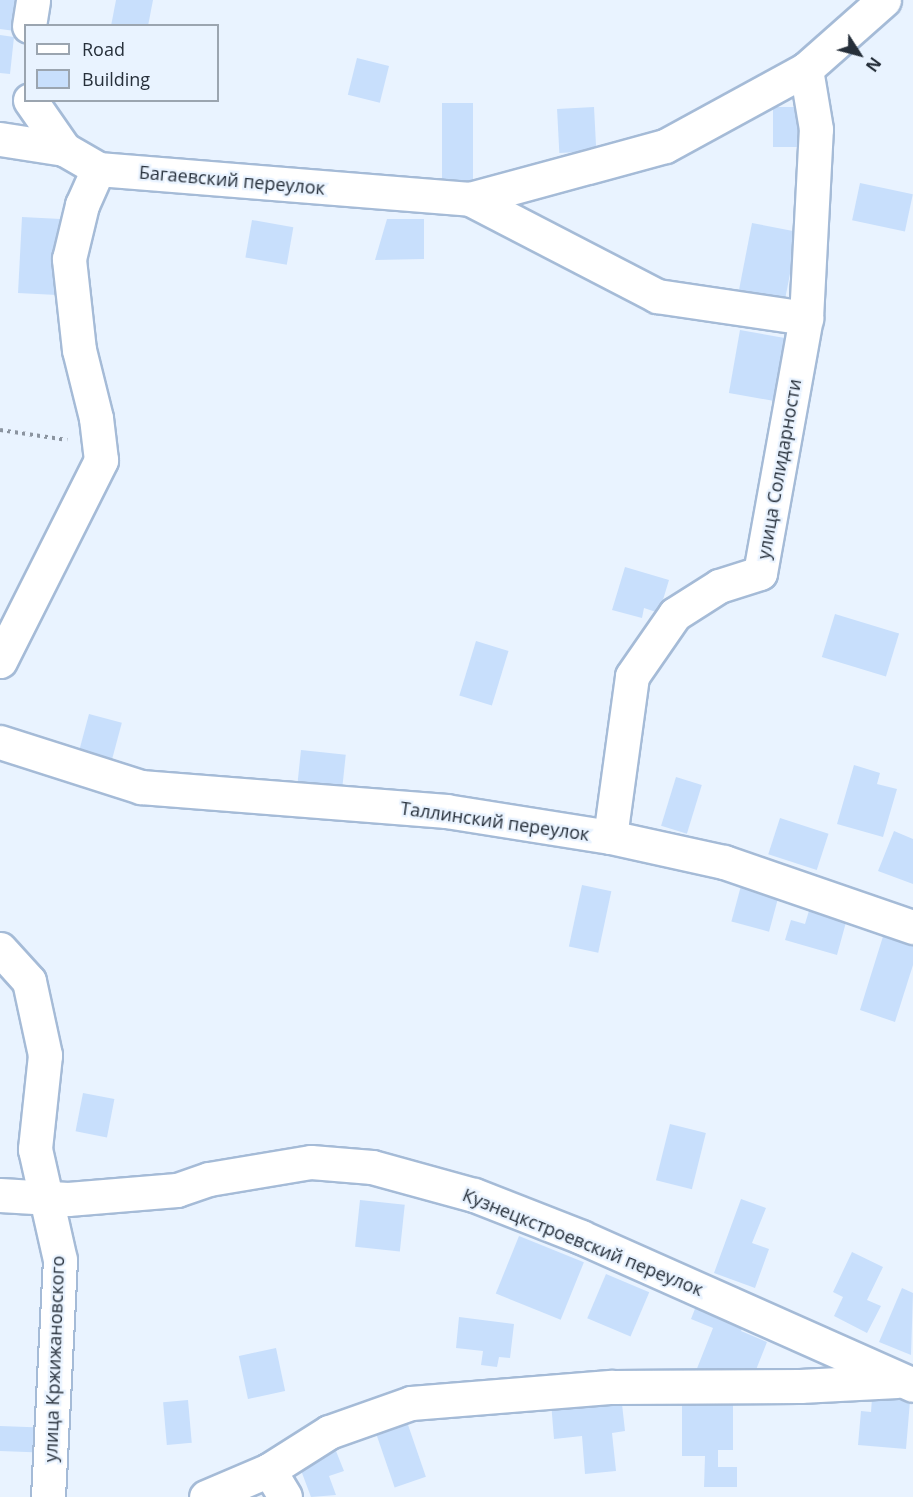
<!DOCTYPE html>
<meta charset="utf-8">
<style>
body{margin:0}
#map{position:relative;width:913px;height:1497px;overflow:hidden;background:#e9f3ff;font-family:"Open Sans",sans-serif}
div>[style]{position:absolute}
.building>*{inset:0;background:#c8dffc;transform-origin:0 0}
.path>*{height:4px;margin-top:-2px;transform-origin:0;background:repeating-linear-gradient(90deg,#8b94a0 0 3px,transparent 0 7.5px)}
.roads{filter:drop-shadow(2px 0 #a5bbd7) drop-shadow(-2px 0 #a5bbd7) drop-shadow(0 2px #a5bbd7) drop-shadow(0 -2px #a5bbd7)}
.minor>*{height:33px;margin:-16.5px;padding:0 16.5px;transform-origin:16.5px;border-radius:16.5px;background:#fff}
span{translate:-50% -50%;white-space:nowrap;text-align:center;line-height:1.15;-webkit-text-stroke:4.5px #e9f3ff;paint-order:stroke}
.street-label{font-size:18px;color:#262f3a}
.legend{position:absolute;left:24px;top:24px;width:195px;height:78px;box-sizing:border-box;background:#e9f3ff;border:2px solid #9ba5b0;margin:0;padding:8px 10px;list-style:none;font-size:18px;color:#262f3a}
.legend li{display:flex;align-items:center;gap:12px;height:30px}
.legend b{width:30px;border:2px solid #9ba5b0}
.north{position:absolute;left:829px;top:24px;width:60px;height:60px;-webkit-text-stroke:4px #e9f3ff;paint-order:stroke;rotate:126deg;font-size:16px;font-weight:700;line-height:24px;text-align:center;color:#262f3a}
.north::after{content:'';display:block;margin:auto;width:21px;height:27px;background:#262f3a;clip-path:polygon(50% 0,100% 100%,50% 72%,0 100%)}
</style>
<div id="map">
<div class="building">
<div style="clip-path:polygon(0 0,19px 0,15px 31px,0 29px)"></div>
<div style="clip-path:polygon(116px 0,153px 0,148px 26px,111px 26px)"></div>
<div style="clip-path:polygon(0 35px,14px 37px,10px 74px,0 73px)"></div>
<div style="left:357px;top:58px;width:33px;height:38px;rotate:14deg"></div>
<div style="left:442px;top:103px;width:31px;height:81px"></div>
<div style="left:594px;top:107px;width:44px;height:37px;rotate:87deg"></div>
<div style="left:804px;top:107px;width:40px;height:31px;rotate:90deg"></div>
<div style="left:860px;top:183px;width:54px;height:38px;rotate:12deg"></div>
<div style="left:22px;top:217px;width:39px;height:76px;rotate:3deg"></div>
<div style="clip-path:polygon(387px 219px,424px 219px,424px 259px,375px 260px)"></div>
<div style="left:252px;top:220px;width:42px;height:38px;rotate:10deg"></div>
<div style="left:752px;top:223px;width:47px;height:68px;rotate:11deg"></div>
<div style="left:740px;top:330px;width:54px;height:64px;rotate:10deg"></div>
<div style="clip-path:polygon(625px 567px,669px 580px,659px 613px,644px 608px,642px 618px,612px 610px)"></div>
<div style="left:835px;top:614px;width:67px;height:45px;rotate:17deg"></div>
<div style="left:476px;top:641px;width:34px;height:57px;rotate:17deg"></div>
<div style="left:89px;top:714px;width:34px;height:44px;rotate:15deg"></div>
<div style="left:301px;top:750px;width:45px;height:43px;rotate:6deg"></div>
<div style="clip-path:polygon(854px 765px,880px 773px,877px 784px,897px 789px,883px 837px,837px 824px)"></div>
<div style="left:676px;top:777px;width:27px;height:51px;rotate:17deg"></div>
<div style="left:780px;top:818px;width:51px;height:38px;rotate:18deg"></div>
<div style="clip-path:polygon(894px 831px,913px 839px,913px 884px,878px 871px)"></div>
<div style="left:742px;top:882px;width:39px;height:41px;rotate:15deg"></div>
<div style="left:582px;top:885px;width:30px;height:63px;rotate:12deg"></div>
<div style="clip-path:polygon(811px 904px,848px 915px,837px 955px,785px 940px,791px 920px,805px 924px)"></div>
<div style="clip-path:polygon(885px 930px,913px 939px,913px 965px,895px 1022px,860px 1010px)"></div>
<div style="left:83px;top:1093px;width:32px;height:39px;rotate:11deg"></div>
<div style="left:670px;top:1124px;width:37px;height:58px;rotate:14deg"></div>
<div style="clip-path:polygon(741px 1199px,766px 1208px,752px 1243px,769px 1249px,755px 1288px,714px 1273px)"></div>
<div style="left:360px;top:1200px;width:45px;height:47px;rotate:6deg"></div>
<div style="left:519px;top:1236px;width:70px;height:62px;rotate:22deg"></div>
<div style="clip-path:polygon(852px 1252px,883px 1267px,867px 1300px,881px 1306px,867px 1333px,834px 1316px,843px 1297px,833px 1292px)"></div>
<div style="left:606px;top:1274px;width:47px;height:48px;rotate:23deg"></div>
<div style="clip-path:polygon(902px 1288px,913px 1293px,911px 1355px,879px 1342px)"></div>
<div style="clip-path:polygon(698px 1301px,746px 1320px,741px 1331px,767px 1342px,754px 1375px,696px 1371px,713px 1328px,691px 1319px)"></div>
<div style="clip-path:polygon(459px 1317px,514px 1324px,510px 1358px,499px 1357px,497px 1367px,481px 1365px,483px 1351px,456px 1348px)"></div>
<div style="left:276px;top:1348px;width:44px;height:38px;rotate:78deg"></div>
<div style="clip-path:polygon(621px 1395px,625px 1431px,612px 1433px,616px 1471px,585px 1474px,582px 1436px,554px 1439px,551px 1402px)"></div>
<div style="clip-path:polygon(872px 1398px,910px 1401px,906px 1449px,858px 1445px,861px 1411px,871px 1412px)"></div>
<div style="left:188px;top:1400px;width:43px;height:25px;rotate:85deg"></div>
<div style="clip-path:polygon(682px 1404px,733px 1404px,733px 1450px,718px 1450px,718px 1467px,737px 1467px,737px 1487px,704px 1487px,705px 1456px,682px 1456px)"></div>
<div style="left:406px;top:1419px;width:61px;height:33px;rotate:71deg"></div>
<div style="left:0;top:1426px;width:47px;height:25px;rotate:2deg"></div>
<div style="clip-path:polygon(336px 1451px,344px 1471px,329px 1476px,336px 1495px,311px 1497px,299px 1465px)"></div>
</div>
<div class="path">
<div style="left:0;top:430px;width:68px;rotate:8.5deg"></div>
</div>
<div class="roads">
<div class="minor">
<div style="left:29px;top:26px;width:26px;rotate:-81deg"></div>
<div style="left:30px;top:100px;width:60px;rotate:55.2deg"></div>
<div style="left:0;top:139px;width:65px;rotate:8.9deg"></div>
<div style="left:64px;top:149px;width:39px;rotate:30deg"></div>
<div style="left:98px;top:169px;width:373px;rotate:4.6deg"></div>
<div style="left:470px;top:199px;width:202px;rotate:-15.2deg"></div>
<div style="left:665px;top:146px;width:161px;rotate:-28.6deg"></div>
<div style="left:806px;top:69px;width:104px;rotate:-41.5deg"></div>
<div style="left:470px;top:199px;width:211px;rotate:27.4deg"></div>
<div style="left:657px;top:296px;width:151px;rotate:8.4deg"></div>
<div style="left:0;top:661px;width:225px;rotate:-63.3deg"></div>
<div style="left:101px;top:460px;width:42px;rotate:-96.8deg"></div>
<div style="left:96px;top:418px;width:70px;rotate:-104deg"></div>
<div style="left:79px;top:350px;width:92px;rotate:-96.3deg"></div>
<div style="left:69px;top:259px;width:56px;rotate:-76.5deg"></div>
<div style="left:82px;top:205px;width:39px;rotate:-66deg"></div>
<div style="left:0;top:742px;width:148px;rotate:17.7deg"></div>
<div style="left:141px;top:787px;width:306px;rotate:4.5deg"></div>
<div style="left:446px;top:811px;width:166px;rotate:9deg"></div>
<div style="left:610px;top:837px;width:117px;rotate:12.4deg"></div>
<div style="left:724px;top:862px;width:200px;rotate:19deg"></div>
<div style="left:610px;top:837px;width:162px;rotate:-82.2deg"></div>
<div style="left:632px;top:676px;width:75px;rotate:-55.3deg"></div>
<div style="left:675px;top:614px;width:52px;rotate:-32.5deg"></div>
<div style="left:719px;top:586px;width:43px;rotate:-17.6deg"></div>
<div style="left:760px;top:573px;width:259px;rotate:-79.8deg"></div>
<div style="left:806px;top:318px;width:189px;rotate:-87deg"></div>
<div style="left:816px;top:129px;width:61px;rotate:-99.5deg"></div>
<div style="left:0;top:949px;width:43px;rotate:47.8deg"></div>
<div style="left:29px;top:981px;width:76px;rotate:77.8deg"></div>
<div style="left:45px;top:1055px;width:95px;rotate:96.1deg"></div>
<div style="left:35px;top:1149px;width:114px;rotate:77.3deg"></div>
<div style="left:60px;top:1260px;width:237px;rotate:92.9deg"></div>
<div style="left:0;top:1195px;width:68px;rotate:3.4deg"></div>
<div style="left:68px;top:1199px;width:109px;rotate:-4.7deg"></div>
<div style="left:177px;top:1190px;width:34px;rotate:-19deg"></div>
<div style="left:209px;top:1179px;width:103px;rotate:-9.5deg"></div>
<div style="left:311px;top:1162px;width:61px;rotate:4.7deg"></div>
<div style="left:372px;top:1167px;width:106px;rotate:15.4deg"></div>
<div style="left:474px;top:1195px;width:115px;rotate:21.4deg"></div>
<div style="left:581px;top:1237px;width:363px;rotate:24deg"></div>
<div style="left:269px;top:1470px;width:31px;rotate:59deg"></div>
<div style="left:206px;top:1497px;width:69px;rotate:-23.2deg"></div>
<div style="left:269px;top:1470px;width:71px;rotate:-32.3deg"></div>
<div style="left:329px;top:1432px;width:87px;rotate:-19.5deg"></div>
<div style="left:411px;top:1403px;width:202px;rotate:-4.6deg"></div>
<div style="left:612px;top:1387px;width:188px;rotate:-0.3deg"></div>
<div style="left:800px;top:1386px;width:97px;rotate:-3deg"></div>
</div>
</div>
<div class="street-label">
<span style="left:232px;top:180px;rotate:5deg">Багаевский переулок</span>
<span style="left:779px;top:469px;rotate:-80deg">улица Солидарности</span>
<span style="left:495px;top:821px;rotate:8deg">Таллинский переулок</span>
<span style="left:583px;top:1242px;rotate:22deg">Кузнецкстроевский переулок</span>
<span style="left:54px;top:1359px;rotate:-88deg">улица Кржижановского</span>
</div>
<ul class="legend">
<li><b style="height:8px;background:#fff"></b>Road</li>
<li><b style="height:16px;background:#c8dffc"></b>Building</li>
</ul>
<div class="north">N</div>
</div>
